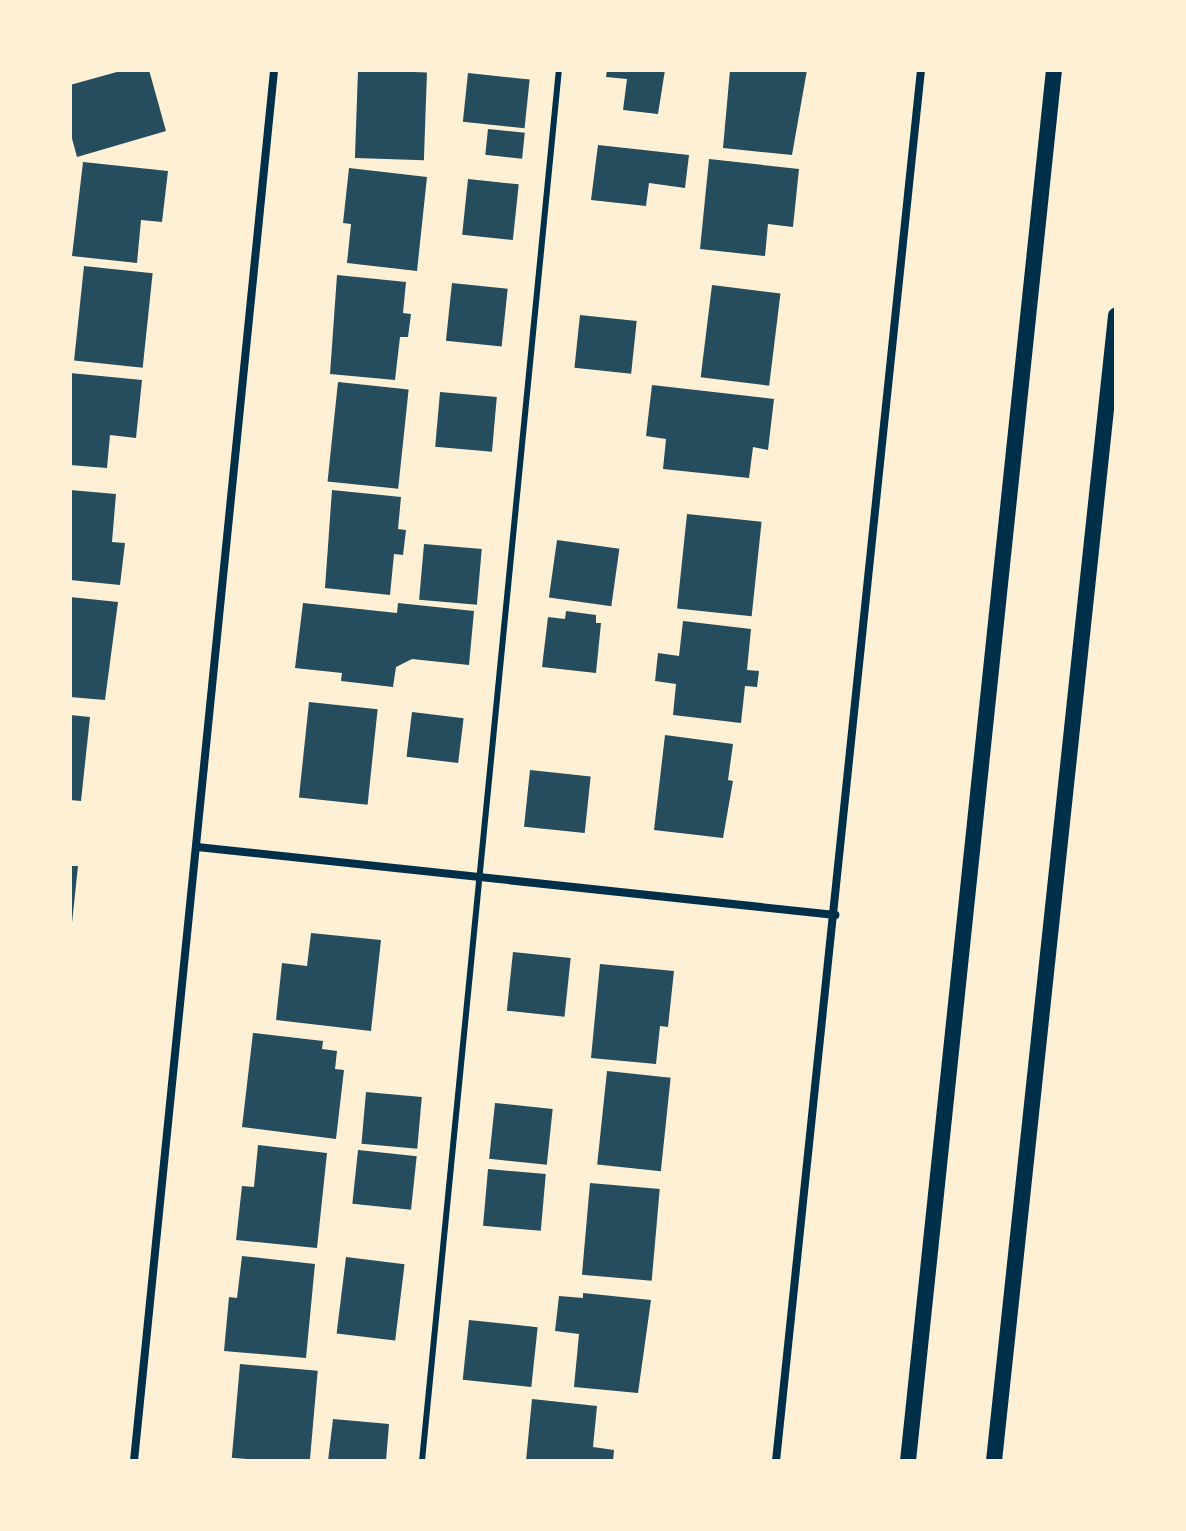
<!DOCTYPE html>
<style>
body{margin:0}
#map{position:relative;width:1186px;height:1531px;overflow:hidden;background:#fdf0d5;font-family:Helvetica,sans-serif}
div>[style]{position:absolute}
.building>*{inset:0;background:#264d5e;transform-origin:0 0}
.service>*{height:6px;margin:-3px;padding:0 3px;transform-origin:3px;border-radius:3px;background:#003049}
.minor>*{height:8px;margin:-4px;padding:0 4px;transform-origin:4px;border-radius:4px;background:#003049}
.secondary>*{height:16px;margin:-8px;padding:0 8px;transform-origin:8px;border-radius:8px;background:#003049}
span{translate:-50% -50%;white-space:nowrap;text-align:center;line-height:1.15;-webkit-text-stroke:7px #fdf0d5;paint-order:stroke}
.frame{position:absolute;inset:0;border:72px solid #fdf0d5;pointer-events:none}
</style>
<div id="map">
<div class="building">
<div style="clip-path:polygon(124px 70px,149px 70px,166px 131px,77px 157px,70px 131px,70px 85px)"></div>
<div style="left:358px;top:70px;width:69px;height:88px;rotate:2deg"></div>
<div style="clip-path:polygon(607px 70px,665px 70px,658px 114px,623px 110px,627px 79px,606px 77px)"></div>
<div style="clip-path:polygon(730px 70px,807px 70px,792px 155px,723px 148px)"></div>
<div style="left:468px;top:73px;width:62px;height:49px;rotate:6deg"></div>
<div style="left:488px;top:129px;width:37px;height:26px;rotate:6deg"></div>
<div style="clip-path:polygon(598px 145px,689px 155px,685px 188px,649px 183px,646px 206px,591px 200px)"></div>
<div style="clip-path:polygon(709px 159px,799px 169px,793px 227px,768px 224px,765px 256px,700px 249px)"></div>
<div style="clip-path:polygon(83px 162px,168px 171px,162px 222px,141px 220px,137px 263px,72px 256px)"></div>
<div style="clip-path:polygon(349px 168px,427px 177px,417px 271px,347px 263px,351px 224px,343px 223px)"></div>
<div style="left:468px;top:179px;width:51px;height:56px;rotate:6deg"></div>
<div style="left:84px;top:266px;width:69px;height:95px;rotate:6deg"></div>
<div style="clip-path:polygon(337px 275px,406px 282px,403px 313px,411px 314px,408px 337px,400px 337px,395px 380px,330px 374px)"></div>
<div style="left:452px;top:283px;width:56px;height:58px;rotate:6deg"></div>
<div style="left:712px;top:285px;width:69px;height:93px;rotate:7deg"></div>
<div style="left:580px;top:315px;width:57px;height:53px;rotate:6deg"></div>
<div style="clip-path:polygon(70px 373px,142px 380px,136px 438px,110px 435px,107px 468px,70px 465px)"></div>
<div style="left:338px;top:382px;width:71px;height:100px;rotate:6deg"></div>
<div style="clip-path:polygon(652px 385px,774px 399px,768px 450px,753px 447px,749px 478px,663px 469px,666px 439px,646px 436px)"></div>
<div style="left:440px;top:392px;width:57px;height:55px;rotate:5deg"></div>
<div style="clip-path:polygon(70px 490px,116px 494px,112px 542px,125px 543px,120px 585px,70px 580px)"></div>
<div style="clip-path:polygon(332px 490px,401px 497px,398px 529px,406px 530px,403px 555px,394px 554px,390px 595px,325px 588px)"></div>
<div style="left:687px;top:514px;width:75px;height:95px;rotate:6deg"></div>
<div style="left:557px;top:540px;width:63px;height:58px;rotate:8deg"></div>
<div style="left:424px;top:544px;width:58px;height:56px;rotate:5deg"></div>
<div style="clip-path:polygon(70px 597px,118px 602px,105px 700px,70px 697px)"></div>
<div style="clip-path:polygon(303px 603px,397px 613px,398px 603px,474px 611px,469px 665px,412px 659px,396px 667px,393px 687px,341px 681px,342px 673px,295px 668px)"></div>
<div style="clip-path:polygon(566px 611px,596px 615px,596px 623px,601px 623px,596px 673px,542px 667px,548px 617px,565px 619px)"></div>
<div style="clip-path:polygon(683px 621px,751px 629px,747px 670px,759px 671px,757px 687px,745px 686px,741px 723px,673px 715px,676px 684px,655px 681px,658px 653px,679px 656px)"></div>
<div style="left:309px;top:702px;width:69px;height:96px;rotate:6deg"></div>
<div style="left:412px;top:712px;width:52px;height:45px;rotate:7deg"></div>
<div style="clip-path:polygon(70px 715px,90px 717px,81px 801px,70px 800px)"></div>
<div style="clip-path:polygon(665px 735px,733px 744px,728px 780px,733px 781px,723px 838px,654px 830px)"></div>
<div style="left:530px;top:770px;width:61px;height:57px;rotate:6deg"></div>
<div style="clip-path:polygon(70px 866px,78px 866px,72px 923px,70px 923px)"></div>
<div style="clip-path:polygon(311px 933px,381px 940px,371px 1031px,276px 1020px,282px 963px,307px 966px)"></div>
<div style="left:513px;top:952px;width:58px;height:59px;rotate:6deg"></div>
<div style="clip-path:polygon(600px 964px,674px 971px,668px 1027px,660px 1026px,656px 1064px,591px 1058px)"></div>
<div style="clip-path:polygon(253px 1033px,323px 1041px,322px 1049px,337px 1051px,335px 1069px,344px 1070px,336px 1139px,242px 1127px)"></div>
<div style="left:607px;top:1071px;width:64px;height:94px;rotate:6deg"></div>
<div style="left:366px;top:1092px;width:56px;height:52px;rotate:5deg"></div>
<div style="left:495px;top:1103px;width:58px;height:56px;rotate:6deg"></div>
<div style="clip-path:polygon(258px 1145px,327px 1153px,317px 1248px,236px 1240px,242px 1186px,254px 1187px)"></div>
<div style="left:358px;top:1150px;width:59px;height:54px;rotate:6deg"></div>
<div style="left:488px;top:1169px;width:58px;height:57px;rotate:5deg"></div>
<div style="left:590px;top:1183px;width:70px;height:92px;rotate:5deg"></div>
<div style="clip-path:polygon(242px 1256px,315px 1264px,306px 1358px,224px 1351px,229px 1297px,237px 1298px)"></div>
<div style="left:346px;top:1257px;width:59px;height:77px;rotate:7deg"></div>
<div style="clip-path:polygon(583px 1293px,651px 1300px,638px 1393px,574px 1387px,579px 1334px,555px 1331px,559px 1296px,583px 1298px)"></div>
<div style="left:469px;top:1320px;width:69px;height:60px;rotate:6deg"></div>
<div style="left:240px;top:1364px;width:78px;height:94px;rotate:5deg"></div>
<div style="clip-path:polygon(532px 1399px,597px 1406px,593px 1447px,614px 1450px,613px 1461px,526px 1461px)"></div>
<div style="clip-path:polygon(333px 1419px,389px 1424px,386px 1461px,328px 1461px)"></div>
</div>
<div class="service">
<div style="left:422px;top:1461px;width:1398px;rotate:-84.38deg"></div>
</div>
<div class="minor">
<div style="left:197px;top:847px;width:642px;rotate:6.08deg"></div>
<div style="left:134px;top:1461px;width:1398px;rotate:-84.25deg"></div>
<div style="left:776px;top:1461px;width:1399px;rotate:-84.05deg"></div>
</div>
<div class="secondary">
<div style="left:908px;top:1461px;width:1399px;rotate:-84.01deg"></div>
<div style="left:994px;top:1461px;width:1152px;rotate:-83.92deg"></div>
</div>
<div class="frame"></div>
</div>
